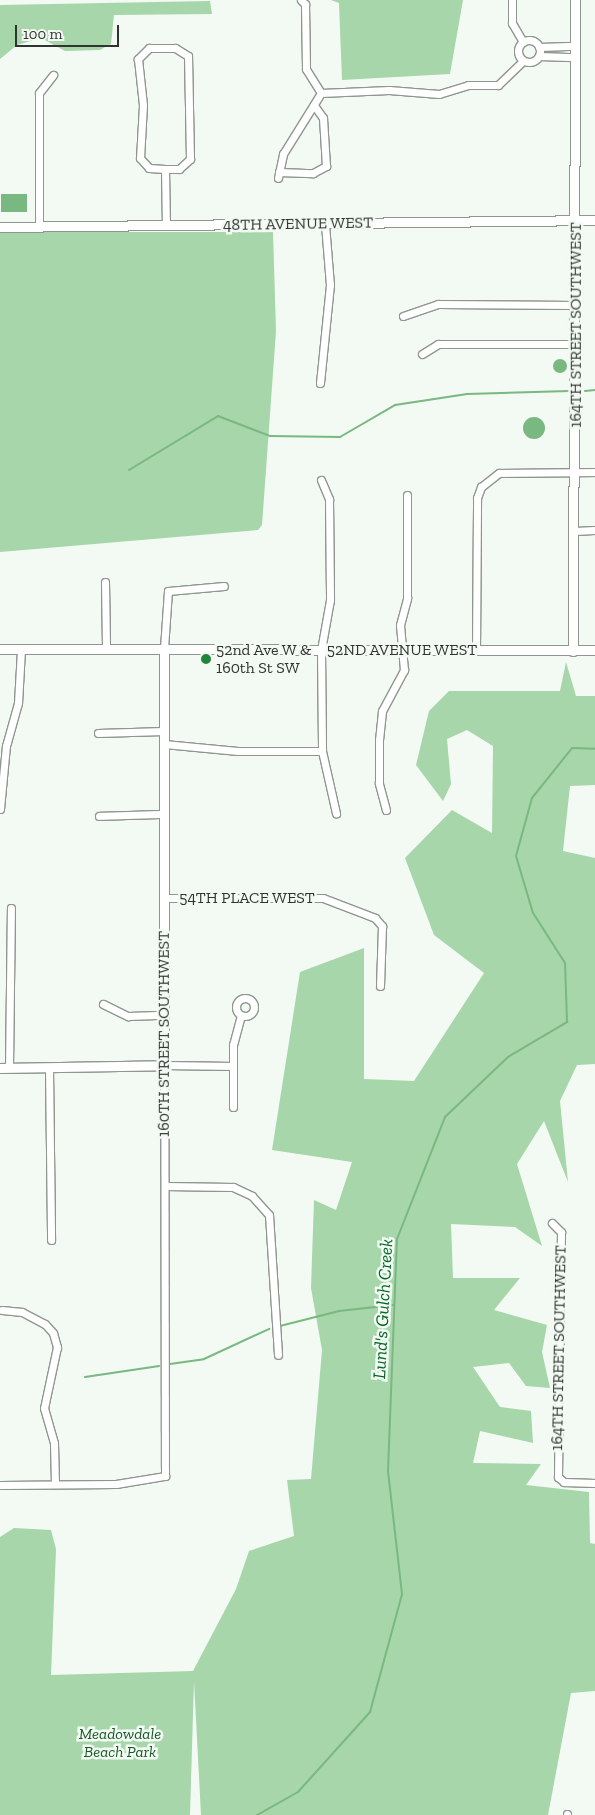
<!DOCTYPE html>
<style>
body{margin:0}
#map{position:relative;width:595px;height:1815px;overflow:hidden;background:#f2faf3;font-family:"Zilla Slab",serif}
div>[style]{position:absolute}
.green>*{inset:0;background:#a6d6aa}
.water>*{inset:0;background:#7ab881;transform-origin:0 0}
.round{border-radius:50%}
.stream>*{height:2px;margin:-1px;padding:0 1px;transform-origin:1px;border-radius:1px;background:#7ab881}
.roads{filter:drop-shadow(1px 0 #8f968f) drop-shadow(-1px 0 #8f968f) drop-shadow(0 1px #8f968f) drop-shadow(0 -1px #8f968f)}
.minor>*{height:7px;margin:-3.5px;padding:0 3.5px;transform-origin:3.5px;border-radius:3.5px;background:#fff}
.minor>.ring{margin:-3.5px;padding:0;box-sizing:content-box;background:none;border:7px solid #fff;border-radius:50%}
.tertiary>*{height:9px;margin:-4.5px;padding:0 4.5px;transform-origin:4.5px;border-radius:4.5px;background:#fff}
.dots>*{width:14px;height:14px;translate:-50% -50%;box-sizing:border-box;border:2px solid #f2faf3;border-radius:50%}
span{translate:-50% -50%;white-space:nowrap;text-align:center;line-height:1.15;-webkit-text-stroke:5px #f2faf3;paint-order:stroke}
.street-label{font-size:16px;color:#313331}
.poi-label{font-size:16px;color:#313331}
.left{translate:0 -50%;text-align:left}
.park-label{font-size:16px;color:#175926;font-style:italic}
.water-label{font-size:18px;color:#006522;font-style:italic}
.scale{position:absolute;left:15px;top:25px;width:104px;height:22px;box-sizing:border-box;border:2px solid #313331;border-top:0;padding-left:6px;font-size:15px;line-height:18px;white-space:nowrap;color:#313331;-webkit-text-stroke:4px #f2faf3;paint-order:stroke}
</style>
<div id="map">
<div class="green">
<div style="clip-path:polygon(331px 0,463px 0,450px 74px,342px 80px,339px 3px)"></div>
<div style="clip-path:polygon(210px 1px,212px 14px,114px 15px,111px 44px,100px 50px,65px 51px,41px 38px,17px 45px,0 59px,0 5px)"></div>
<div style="clip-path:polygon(0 232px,273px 232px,276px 331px,262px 525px,258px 530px,0 552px)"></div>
<div style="clip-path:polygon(566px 662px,576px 696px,595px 696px,595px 785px,570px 786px,563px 851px,595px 858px,595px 1064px,577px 1065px,560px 1101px,568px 1182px,544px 1121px,517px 1164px,542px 1246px,515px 1227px,451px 1224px,453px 1278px,520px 1278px,494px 1310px,547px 1325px,542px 1352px,550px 1388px,526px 1386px,509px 1363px,473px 1367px,500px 1407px,531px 1411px,533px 1443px,480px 1431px,473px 1463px,541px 1464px,526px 1485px,589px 1492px,590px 1543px,595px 1544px,595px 1691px,571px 1693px,548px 1815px,201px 1815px,194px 1681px,190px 1815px,0 1815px,0 1537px,14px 1528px,51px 1530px,56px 1549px,51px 1675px,193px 1671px,236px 1589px,249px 1551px,294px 1536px,287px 1480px,311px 1479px,322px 1350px,311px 1288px,314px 1200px,336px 1210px,352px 1162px,272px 1150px,300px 972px,364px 948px,364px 1079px,414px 1081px,484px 973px,434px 935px,405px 858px,452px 810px,492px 833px,493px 746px,467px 730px,447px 739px,451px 784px,443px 801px,416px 765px,429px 711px,449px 691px,560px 691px)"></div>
</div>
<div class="water">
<div style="left:27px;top:194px;width:18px;height:26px;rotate:90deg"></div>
<div class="round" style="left:553px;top:359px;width:14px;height:14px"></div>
<div class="round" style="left:523px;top:417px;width:22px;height:22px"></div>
</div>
<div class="stream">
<div style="left:585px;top:391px;width:10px;rotate:-6deg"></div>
<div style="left:129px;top:470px;width:104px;rotate:-31.2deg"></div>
<div style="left:218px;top:416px;width:56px;rotate:21deg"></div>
<div style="left:270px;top:436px;width:70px;rotate:0.8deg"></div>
<div style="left:340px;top:437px;width:64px;rotate:-30.2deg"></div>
<div style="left:395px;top:405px;width:73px;rotate:-8.7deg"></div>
<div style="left:467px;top:394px;width:102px;rotate:-1.7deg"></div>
<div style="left:280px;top:1326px;width:61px;rotate:-14.3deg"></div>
<div style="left:339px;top:1311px;width:55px;rotate:-6.2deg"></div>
<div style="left:170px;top:1364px;width:34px;rotate:-8deg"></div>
<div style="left:204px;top:1359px;width:72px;rotate:-24.8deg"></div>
<div style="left:85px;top:1377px;width:75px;rotate:-8.5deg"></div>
<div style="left:257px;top:1815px;width:47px;rotate:-29.3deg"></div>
<div style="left:298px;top:1792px;width:108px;rotate:-48deg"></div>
<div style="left:370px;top:1712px;width:122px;rotate:-74.8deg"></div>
<div style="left:402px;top:1594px;width:124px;rotate:-96.5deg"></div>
<div style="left:388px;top:1471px;width:232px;rotate:-87.8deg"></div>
<div style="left:397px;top:1239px;width:131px;rotate:-68.5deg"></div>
<div style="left:445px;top:1117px;width:87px;rotate:-43.6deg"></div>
<div style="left:508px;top:1057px;width:69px;rotate:-30.7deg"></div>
<div style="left:567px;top:1022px;width:59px;rotate:-91.9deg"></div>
<div style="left:565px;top:963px;width:59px;rotate:-122.6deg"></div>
<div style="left:533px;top:913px;width:59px;rotate:-106.6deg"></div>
<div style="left:516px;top:856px;width:60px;rotate:-74.6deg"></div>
<div style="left:532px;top:798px;width:64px;rotate:-51.3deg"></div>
<div style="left:572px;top:748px;width:23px;rotate:2deg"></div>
</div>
<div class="roads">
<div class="minor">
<div style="left:301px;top:0;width:6px;rotate:45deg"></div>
<div style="left:305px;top:4px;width:65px;rotate:89.1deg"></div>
<div style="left:306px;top:69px;width:28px;rotate:58deg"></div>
<div style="left:321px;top:93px;width:68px;rotate:-2.5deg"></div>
<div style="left:389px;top:90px;width:50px;rotate:4.6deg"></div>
<div style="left:439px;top:94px;width:30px;rotate:-17deg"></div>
<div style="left:468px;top:85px;width:30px"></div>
<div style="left:498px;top:85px;width:35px;rotate:-44deg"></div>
<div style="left:512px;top:0;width:23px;rotate:90deg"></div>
<div style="left:512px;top:23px;width:22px;rotate:60deg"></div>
<div class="ring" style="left:518px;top:40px;width:15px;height:15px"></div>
<div style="left:539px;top:47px;width:36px;rotate:-2deg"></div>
<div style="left:539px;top:56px;width:36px;rotate:2deg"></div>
<div style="left:165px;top:169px;width:14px"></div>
<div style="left:179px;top:169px;width:15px;rotate:-42deg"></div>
<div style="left:190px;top:159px;width:103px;rotate:-91.1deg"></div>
<div style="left:188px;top:56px;width:15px;rotate:-148deg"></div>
<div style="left:175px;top:48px;width:26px;rotate:180deg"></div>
<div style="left:149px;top:48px;width:16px;rotate:135deg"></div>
<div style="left:138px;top:59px;width:46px;rotate:83.8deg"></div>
<div style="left:143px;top:105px;width:53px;rotate:93.2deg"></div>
<div style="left:140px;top:158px;width:13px;rotate:48deg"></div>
<div style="left:149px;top:168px;width:16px;rotate:4deg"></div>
<div style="left:165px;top:169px;width:57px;rotate:89deg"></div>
<div style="left:279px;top:172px;width:34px;rotate:2deg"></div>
<div style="left:313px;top:173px;width:15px;rotate:-28deg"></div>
<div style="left:326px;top:166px;width:48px;rotate:-93.6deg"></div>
<div style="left:323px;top:118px;width:16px;rotate:-125deg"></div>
<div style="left:278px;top:178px;width:25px;rotate:-78deg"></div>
<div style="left:283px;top:154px;width:72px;rotate:-58.1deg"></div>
<div style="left:39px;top:226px;width:133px;rotate:-90deg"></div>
<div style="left:39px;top:93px;width:23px;rotate:-52deg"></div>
<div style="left:403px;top:316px;width:37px;rotate:-19deg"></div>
<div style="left:438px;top:304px;width:138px;rotate:0.4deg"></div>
<div style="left:422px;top:354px;width:19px;rotate:-32deg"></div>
<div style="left:438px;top:344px;width:138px"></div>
<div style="left:320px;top:383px;width:99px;rotate:-84.2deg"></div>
<div style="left:330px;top:285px;width:61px;rotate:-94.7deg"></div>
<div style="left:321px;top:480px;width:21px;rotate:67deg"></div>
<div style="left:329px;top:499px;width:101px;rotate:89.4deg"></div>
<div style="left:330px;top:600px;width:51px;rotate:100.2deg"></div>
<div style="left:321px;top:650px;width:101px;rotate:89.4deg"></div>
<div style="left:322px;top:751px;width:64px;rotate:77.3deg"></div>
<div style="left:574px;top:531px;width:21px;rotate:-3deg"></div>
<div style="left:105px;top:582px;width:66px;rotate:89.1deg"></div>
<div style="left:164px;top:648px;width:57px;rotate:-86deg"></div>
<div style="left:168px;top:591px;width:56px;rotate:-5.1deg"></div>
<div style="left:476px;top:651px;width:153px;rotate:-89.6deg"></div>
<div style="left:477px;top:498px;width:12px;rotate:-70deg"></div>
<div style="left:481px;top:487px;width:23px;rotate:-38deg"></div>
<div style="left:499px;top:473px;width:96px;rotate:-0.6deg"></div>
<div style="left:98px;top:733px;width:66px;rotate:-1.7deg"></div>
<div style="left:164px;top:744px;width:74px;rotate:5.4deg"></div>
<div style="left:238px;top:751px;width:84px"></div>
<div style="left:0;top:809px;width:63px;rotate:-84.6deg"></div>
<div style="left:6px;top:746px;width:45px;rotate:-74.4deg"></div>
<div style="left:18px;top:703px;width:54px;rotate:-86.8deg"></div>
<div style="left:386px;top:810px;width:28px;rotate:-105deg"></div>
<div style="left:379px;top:783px;width:43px;rotate:-90deg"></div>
<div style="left:379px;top:740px;width:29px;rotate:-84deg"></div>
<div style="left:382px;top:711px;width:47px;rotate:-61.8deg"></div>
<div style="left:404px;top:670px;width:45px;rotate:-95.1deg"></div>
<div style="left:400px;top:625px;width:28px;rotate:-75deg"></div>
<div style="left:407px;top:598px;width:103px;rotate:-90deg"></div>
<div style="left:99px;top:816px;width:65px;rotate:-1.8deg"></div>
<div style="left:164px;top:898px;width:159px"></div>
<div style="left:323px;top:898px;width:56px;rotate:21deg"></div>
<div style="left:375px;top:918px;width:11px;rotate:49deg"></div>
<div style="left:382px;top:926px;width:60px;rotate:91.9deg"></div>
<div class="ring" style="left:236px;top:998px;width:11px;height:11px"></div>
<div style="left:103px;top:1004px;width:28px;rotate:26deg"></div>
<div style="left:128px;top:1016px;width:36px;rotate:-2deg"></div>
<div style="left:9px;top:1068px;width:160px;rotate:-89.3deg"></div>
<div style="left:49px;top:1068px;width:172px;rotate:89.3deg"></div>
<div style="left:233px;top:1107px;width:62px;rotate:-90deg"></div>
<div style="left:233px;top:1045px;width:31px;rotate:-75deg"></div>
<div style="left:165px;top:1186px;width:68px;rotate:0.8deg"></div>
<div style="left:233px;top:1187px;width:21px;rotate:25deg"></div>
<div style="left:252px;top:1196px;width:25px;rotate:48deg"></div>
<div style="left:269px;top:1215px;width:140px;rotate:86.3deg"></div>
<div style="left:552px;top:1223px;width:13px;rotate:45deg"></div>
<div style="left:561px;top:1232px;width:245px;rotate:90.7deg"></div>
<div style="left:558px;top:1477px;width:8px;rotate:40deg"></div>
<div style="left:564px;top:1482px;width:31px;rotate:2deg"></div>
<div style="left:2px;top:1310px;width:20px;rotate:6deg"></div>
<div style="left:22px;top:1312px;width:26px;rotate:28deg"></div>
<div style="left:45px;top:1324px;width:12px;rotate:48deg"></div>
<div style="left:53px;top:1333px;width:15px;rotate:74deg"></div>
<div style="left:57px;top:1347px;width:62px;rotate:102deg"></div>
<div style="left:44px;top:1408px;width:36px;rotate:74deg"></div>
<div style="left:54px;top:1443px;width:41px;rotate:88.6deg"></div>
<div style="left:0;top:1485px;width:116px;rotate:-0.5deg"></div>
<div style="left:116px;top:1484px;width:50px;rotate:-9.3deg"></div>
<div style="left:165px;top:1476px;width:411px;rotate:-90.1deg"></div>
<div style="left:164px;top:1065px;width:69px;rotate:0.8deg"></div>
<div style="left:567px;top:1814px;width:1px;rotate:90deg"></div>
</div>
<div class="tertiary">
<div style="left:0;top:227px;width:595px;rotate:-0.67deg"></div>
<div style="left:0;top:649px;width:595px;rotate:0.1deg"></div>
<div style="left:573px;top:651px;width:651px;rotate:-89.82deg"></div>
<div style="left:0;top:1068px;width:164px;rotate:-1deg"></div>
<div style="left:164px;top:1065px;width:417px;rotate:-90deg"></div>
</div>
</div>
<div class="dots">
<div style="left:206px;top:659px;background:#21863a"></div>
</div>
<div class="street-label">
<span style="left:298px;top:224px;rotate:-1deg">48TH AVENUE WEST</span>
<span style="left:576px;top:325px;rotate:-90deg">164TH STREET SOUTHWEST</span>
<span style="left:402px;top:650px">52ND AVENUE WEST</span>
<span style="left:247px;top:898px">54TH PLACE WEST</span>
<span style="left:164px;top:1034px;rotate:-90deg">160TH STREET SOUTHWEST</span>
<span style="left:559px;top:1348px;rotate:-89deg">164TH STREET SOUTHWEST</span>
</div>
<div class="poi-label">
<span class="left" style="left:216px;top:659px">52nd Ave W &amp;<br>160th St SW</span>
</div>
<div class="park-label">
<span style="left:120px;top:1743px">Meadowdale<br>Beach Park</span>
</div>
<div class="water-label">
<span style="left:383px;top:1309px;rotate:-87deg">Lund's Gulch Creek</span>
</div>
<div class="scale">100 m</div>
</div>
